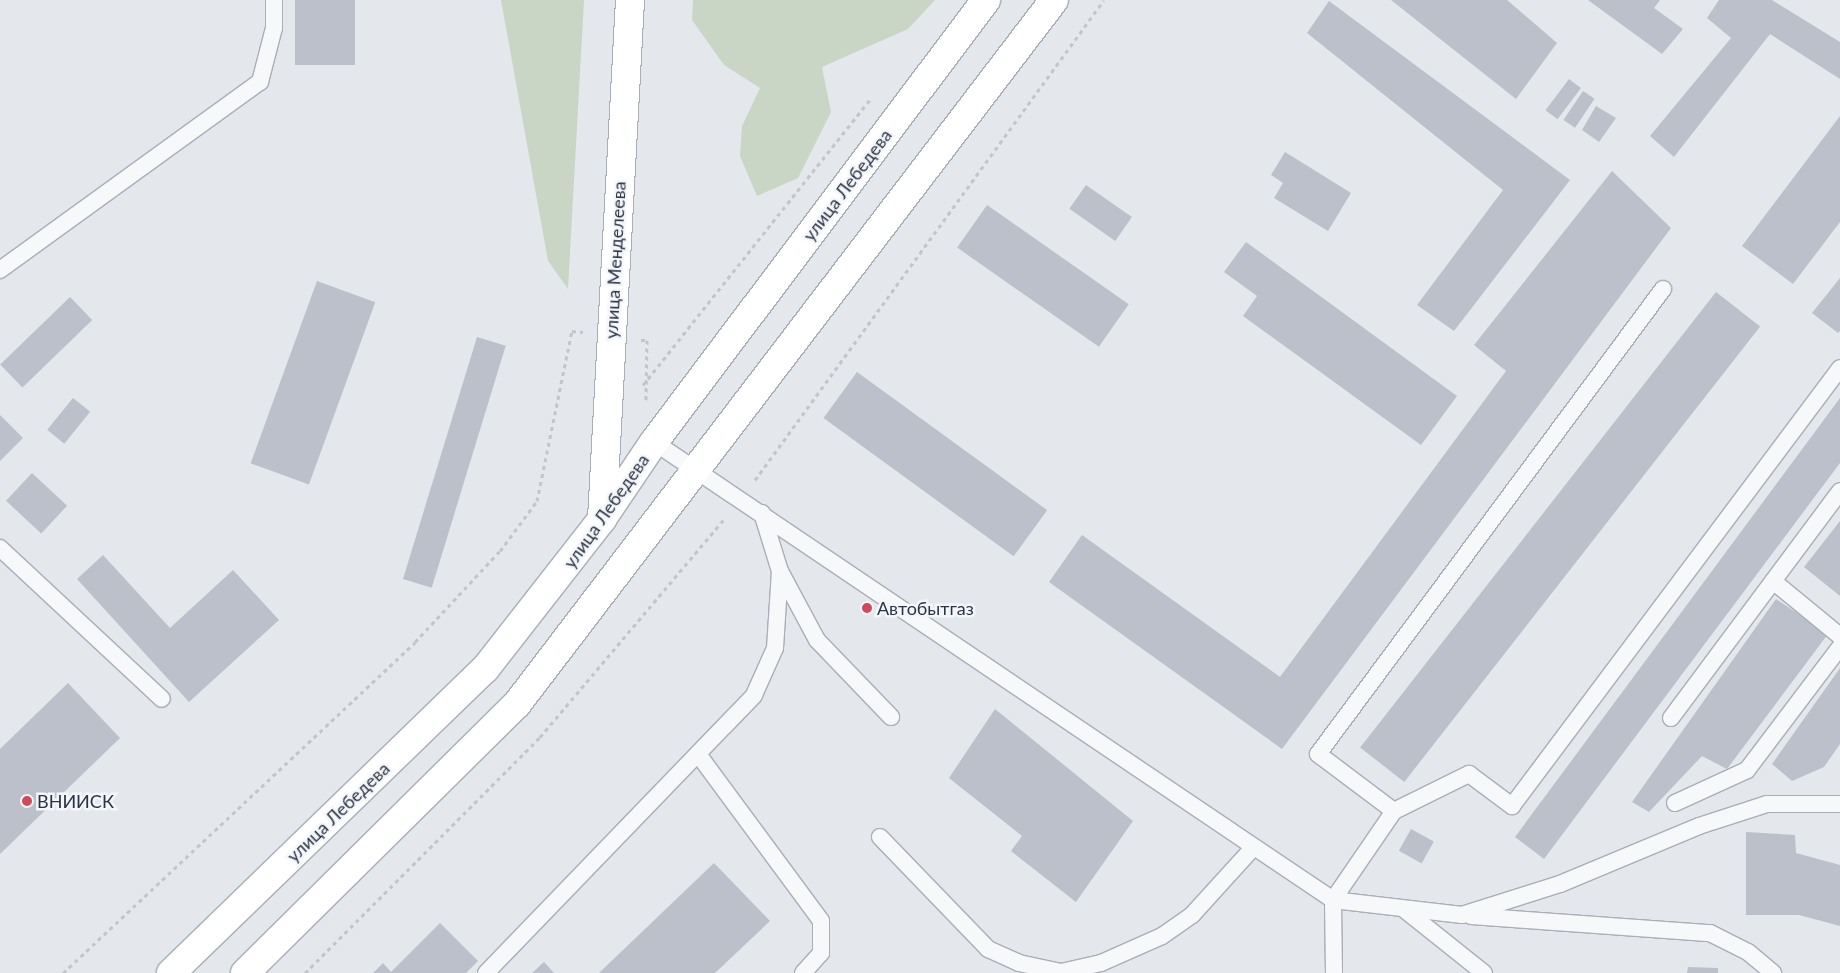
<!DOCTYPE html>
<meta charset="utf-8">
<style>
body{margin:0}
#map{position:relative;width:1840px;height:973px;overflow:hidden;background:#e4e7ec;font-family:Lato,sans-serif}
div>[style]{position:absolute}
.green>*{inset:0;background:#c9d6c5}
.building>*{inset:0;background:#bbc0ca;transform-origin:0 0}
.path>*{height:3px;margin-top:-1.5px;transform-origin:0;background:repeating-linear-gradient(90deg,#c2c5cb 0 4px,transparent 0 8px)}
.roads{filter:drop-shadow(1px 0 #a9aeb7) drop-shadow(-1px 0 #a9aeb7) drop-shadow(0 1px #a9aeb7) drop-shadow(0 -1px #a9aeb7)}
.lane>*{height:16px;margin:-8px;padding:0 8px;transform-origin:8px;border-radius:8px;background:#f7f8fa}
.secondary>*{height:28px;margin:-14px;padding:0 14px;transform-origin:14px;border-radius:14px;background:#fff}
.highway>*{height:28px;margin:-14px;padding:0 14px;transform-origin:14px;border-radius:14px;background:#fff}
.dots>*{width:14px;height:14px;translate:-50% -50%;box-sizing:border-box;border:2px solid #f4f6f9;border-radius:50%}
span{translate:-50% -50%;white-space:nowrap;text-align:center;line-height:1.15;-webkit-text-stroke:5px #f4f6f9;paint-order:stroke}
.street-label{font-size:18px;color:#2b3445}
.poi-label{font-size:18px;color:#2b3445}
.left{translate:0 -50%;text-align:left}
</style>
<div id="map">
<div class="green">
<div style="clip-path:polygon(501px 0,584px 0,568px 289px,548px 261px)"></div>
<div style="clip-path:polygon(693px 0,935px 0,908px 29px,822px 67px,831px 112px,798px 178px,757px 196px,740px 156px,742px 126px,760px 88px,724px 65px,692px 20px)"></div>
</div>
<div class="building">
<div style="left:295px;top:0;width:60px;height:65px"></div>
<div style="clip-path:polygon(1391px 0,1507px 0,1557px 43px,1516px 99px)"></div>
<div style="clip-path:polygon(1588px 0,1660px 0,1654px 8px,1683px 29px,1662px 54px)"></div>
<div style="clip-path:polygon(1719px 0,1772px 0,1840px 42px,1840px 79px,1770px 34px,1674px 157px,1650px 136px,1731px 38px,1707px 18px)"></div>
<div style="clip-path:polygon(1329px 1px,1570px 180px,1454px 331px,1417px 305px,1503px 190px,1307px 33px)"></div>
<div style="left:1569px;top:79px;width:15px;height:39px;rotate:37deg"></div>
<div style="left:1583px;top:91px;width:14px;height:35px;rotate:34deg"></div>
<div style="clip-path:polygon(1596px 106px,1616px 118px,1599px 142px,1582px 130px)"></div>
<div style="clip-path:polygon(1840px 116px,1840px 222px,1793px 284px,1742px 246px)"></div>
<div style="clip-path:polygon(1285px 152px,1351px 193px,1328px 231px,1274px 198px,1283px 183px,1271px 175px)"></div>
<div style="clip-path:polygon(1612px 171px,1671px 228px,1282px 749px,1049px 582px,1082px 535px,1280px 677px,1506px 371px,1474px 345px)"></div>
<div style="left:1086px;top:185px;width:56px;height:29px;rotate:35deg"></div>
<div style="left:987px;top:205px;width:173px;height:52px;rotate:35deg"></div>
<div style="clip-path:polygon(1246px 242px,1457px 396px,1421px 445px,1243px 316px,1257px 296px,1224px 272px)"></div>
<div style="clip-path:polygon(1840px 278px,1840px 331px,1838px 333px,1812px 313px)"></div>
<div style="left:317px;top:281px;width:62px;height:194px;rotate:20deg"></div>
<div style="left:1716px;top:292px;width:56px;height:578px;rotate:38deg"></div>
<div style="left:70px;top:297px;width:32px;height:97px;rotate:46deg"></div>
<div style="left:477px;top:337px;width:30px;height:253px;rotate:17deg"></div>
<div style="left:857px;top:372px;width:235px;height:57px;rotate:36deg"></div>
<div style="left:73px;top:398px;width:22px;height:41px;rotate:39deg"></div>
<div style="clip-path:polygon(1840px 398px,1840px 463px,1544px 859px,1515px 837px)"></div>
<div style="clip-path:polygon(0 415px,23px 438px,0 461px)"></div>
<div style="left:32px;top:473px;width:48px;height:38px;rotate:43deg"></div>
<div style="clip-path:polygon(1840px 521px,1840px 596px,1804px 567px)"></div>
<div style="clip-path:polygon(103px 555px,170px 628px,233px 570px,279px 620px,189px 702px,77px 579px)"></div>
<div style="clip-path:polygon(1776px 599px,1828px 634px,1727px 769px,1702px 756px,1649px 812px,1632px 802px)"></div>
<div style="clip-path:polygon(1840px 668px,1840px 744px,1824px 767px,1792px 781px,1772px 764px)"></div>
<div style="clip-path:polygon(68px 683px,120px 738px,0 854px,0 749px)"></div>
<div style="clip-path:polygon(995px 709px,1133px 821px,1076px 902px,1011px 851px,1022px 836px,949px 778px)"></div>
<div style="left:1411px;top:829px;width:26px;height:25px;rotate:29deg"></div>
<div style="clip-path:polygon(1746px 832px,1795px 835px,1796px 853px,1840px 865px,1840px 926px,1799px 915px,1746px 915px)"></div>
<div style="clip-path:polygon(714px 863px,770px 921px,715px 973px,599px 973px)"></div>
<div style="clip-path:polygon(440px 923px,478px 961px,466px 973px,373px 973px,383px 963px,391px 972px)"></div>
<div style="clip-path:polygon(544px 962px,554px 973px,532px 973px)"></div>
<div style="clip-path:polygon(1688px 967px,1718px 968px,1718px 973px,1687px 973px)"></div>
</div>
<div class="path">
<div style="left:641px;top:340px;width:6px"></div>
<div style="left:647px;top:340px;width:60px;rotate:91deg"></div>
<div style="left:643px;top:385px;width:367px;rotate:-51.5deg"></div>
<div style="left:755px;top:480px;width:593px;rotate:-53.98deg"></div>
<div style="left:63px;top:973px;width:483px;rotate:-43.2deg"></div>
<div style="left:415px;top:642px;width:125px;rotate:-47deg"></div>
<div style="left:500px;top:551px;width:62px;rotate:-53.5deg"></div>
<div style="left:537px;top:501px;width:174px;rotate:-78.4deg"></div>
<div style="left:572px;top:331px;width:11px;rotate:5deg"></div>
<div style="left:305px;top:973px;width:333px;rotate:-45.1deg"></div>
<div style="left:540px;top:737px;width:287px;rotate:-49.8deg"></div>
</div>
<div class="roads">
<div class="lane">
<div style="left:0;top:270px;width:321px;rotate:-35.9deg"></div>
<div style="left:260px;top:82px;width:56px;rotate:-75.5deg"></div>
<div style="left:274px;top:28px;width:28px;rotate:-90deg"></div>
<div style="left:1663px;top:289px;width:579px;rotate:126.57deg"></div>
<div style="left:1318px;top:754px;width:95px;rotate:36.9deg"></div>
<div style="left:1394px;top:811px;width:84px;rotate:-26.3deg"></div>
<div style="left:1469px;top:774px;width:54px;rotate:36.7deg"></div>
<div style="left:1512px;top:806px;width:547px;rotate:-53.17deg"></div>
<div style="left:654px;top:442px;width:819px;rotate:34deg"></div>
<div style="left:1333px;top:900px;width:130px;rotate:6.6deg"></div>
<div style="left:1462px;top:915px;width:103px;rotate:-17.6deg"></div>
<div style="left:1560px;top:884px;width:151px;rotate:-22.6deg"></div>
<div style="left:1699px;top:826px;width:71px;rotate:-17.9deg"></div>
<div style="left:1767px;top:804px;width:73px"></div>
<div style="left:762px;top:513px;width:61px;rotate:72.8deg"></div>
<div style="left:780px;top:571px;width:78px;rotate:61.8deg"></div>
<div style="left:817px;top:640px;width:107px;rotate:46.1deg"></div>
<div style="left:0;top:548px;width:221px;rotate:43deg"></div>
<div style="left:1773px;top:581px;width:87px;rotate:39.4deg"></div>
<div style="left:1671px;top:718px;width:283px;rotate:-53.3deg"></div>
<div style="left:698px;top:754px;width:207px;rotate:53.6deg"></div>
<div style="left:821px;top:921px;width:32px;rotate:90deg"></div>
<div style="left:821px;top:953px;width:27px;rotate:132deg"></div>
<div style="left:1675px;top:803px;width:79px;rotate:-24.6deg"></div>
<div style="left:1747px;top:770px;width:154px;rotate:-52.9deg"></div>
<div style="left:880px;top:837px;width:156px;rotate:46deg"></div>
<div style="left:988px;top:949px;width:34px;rotate:24deg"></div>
<div style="left:1019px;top:963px;width:43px;rotate:12.1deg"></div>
<div style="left:1061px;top:972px;width:41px;rotate:-12.7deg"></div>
<div style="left:1101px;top:963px;width:67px;rotate:-23.9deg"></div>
<div style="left:1162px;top:936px;width:37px;rotate:-35deg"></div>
<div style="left:1192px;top:915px;width:91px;rotate:-47.7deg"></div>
<div style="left:1405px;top:910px;width:101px;rotate:38.6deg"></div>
<div style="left:1471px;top:916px;width:240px;rotate:4.1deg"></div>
<div style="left:1710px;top:933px;width:42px;rotate:26.6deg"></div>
<div style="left:1748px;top:952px;width:33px;rotate:40deg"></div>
<div style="left:486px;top:973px;width:386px;rotate:-46deg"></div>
<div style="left:754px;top:695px;width:51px;rotate:-65.9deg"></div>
<div style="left:775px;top:648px;width:77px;rotate:-86.3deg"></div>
<div style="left:1334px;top:973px;width:73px;rotate:-90.8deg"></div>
<div style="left:1333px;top:900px;width:108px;rotate:-55.6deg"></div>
</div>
<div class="secondary">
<div style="left:602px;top:519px;width:93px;rotate:-56deg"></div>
<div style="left:654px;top:442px;width:553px;rotate:-53.09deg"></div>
</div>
<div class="highway">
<div style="left:171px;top:973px;width:437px;rotate:-44.1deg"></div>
<div style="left:485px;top:669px;width:190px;rotate:-52deg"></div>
<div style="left:602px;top:519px;width:520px;rotate:-86.91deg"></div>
<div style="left:245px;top:973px;width:383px;rotate:-44.7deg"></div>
<div style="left:517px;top:704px;width:885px;rotate:-52.66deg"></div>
</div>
</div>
<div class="dots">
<div style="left:867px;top:608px;background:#d1495b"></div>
<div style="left:27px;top:801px;background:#d1495b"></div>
</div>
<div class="street-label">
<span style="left:847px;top:185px;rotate:-53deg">улица Лебедева</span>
<span style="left:615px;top:260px;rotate:-87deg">улица Менделеева</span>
<span style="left:606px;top:511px;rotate:-55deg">улица Лебедева</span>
<span style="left:338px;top:812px;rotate:-44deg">улица Лебедева</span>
</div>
<div class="poi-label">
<span class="left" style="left:877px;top:608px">Автобытгаз</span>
<span class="left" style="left:37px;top:801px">ВНИИСК</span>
</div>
</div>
